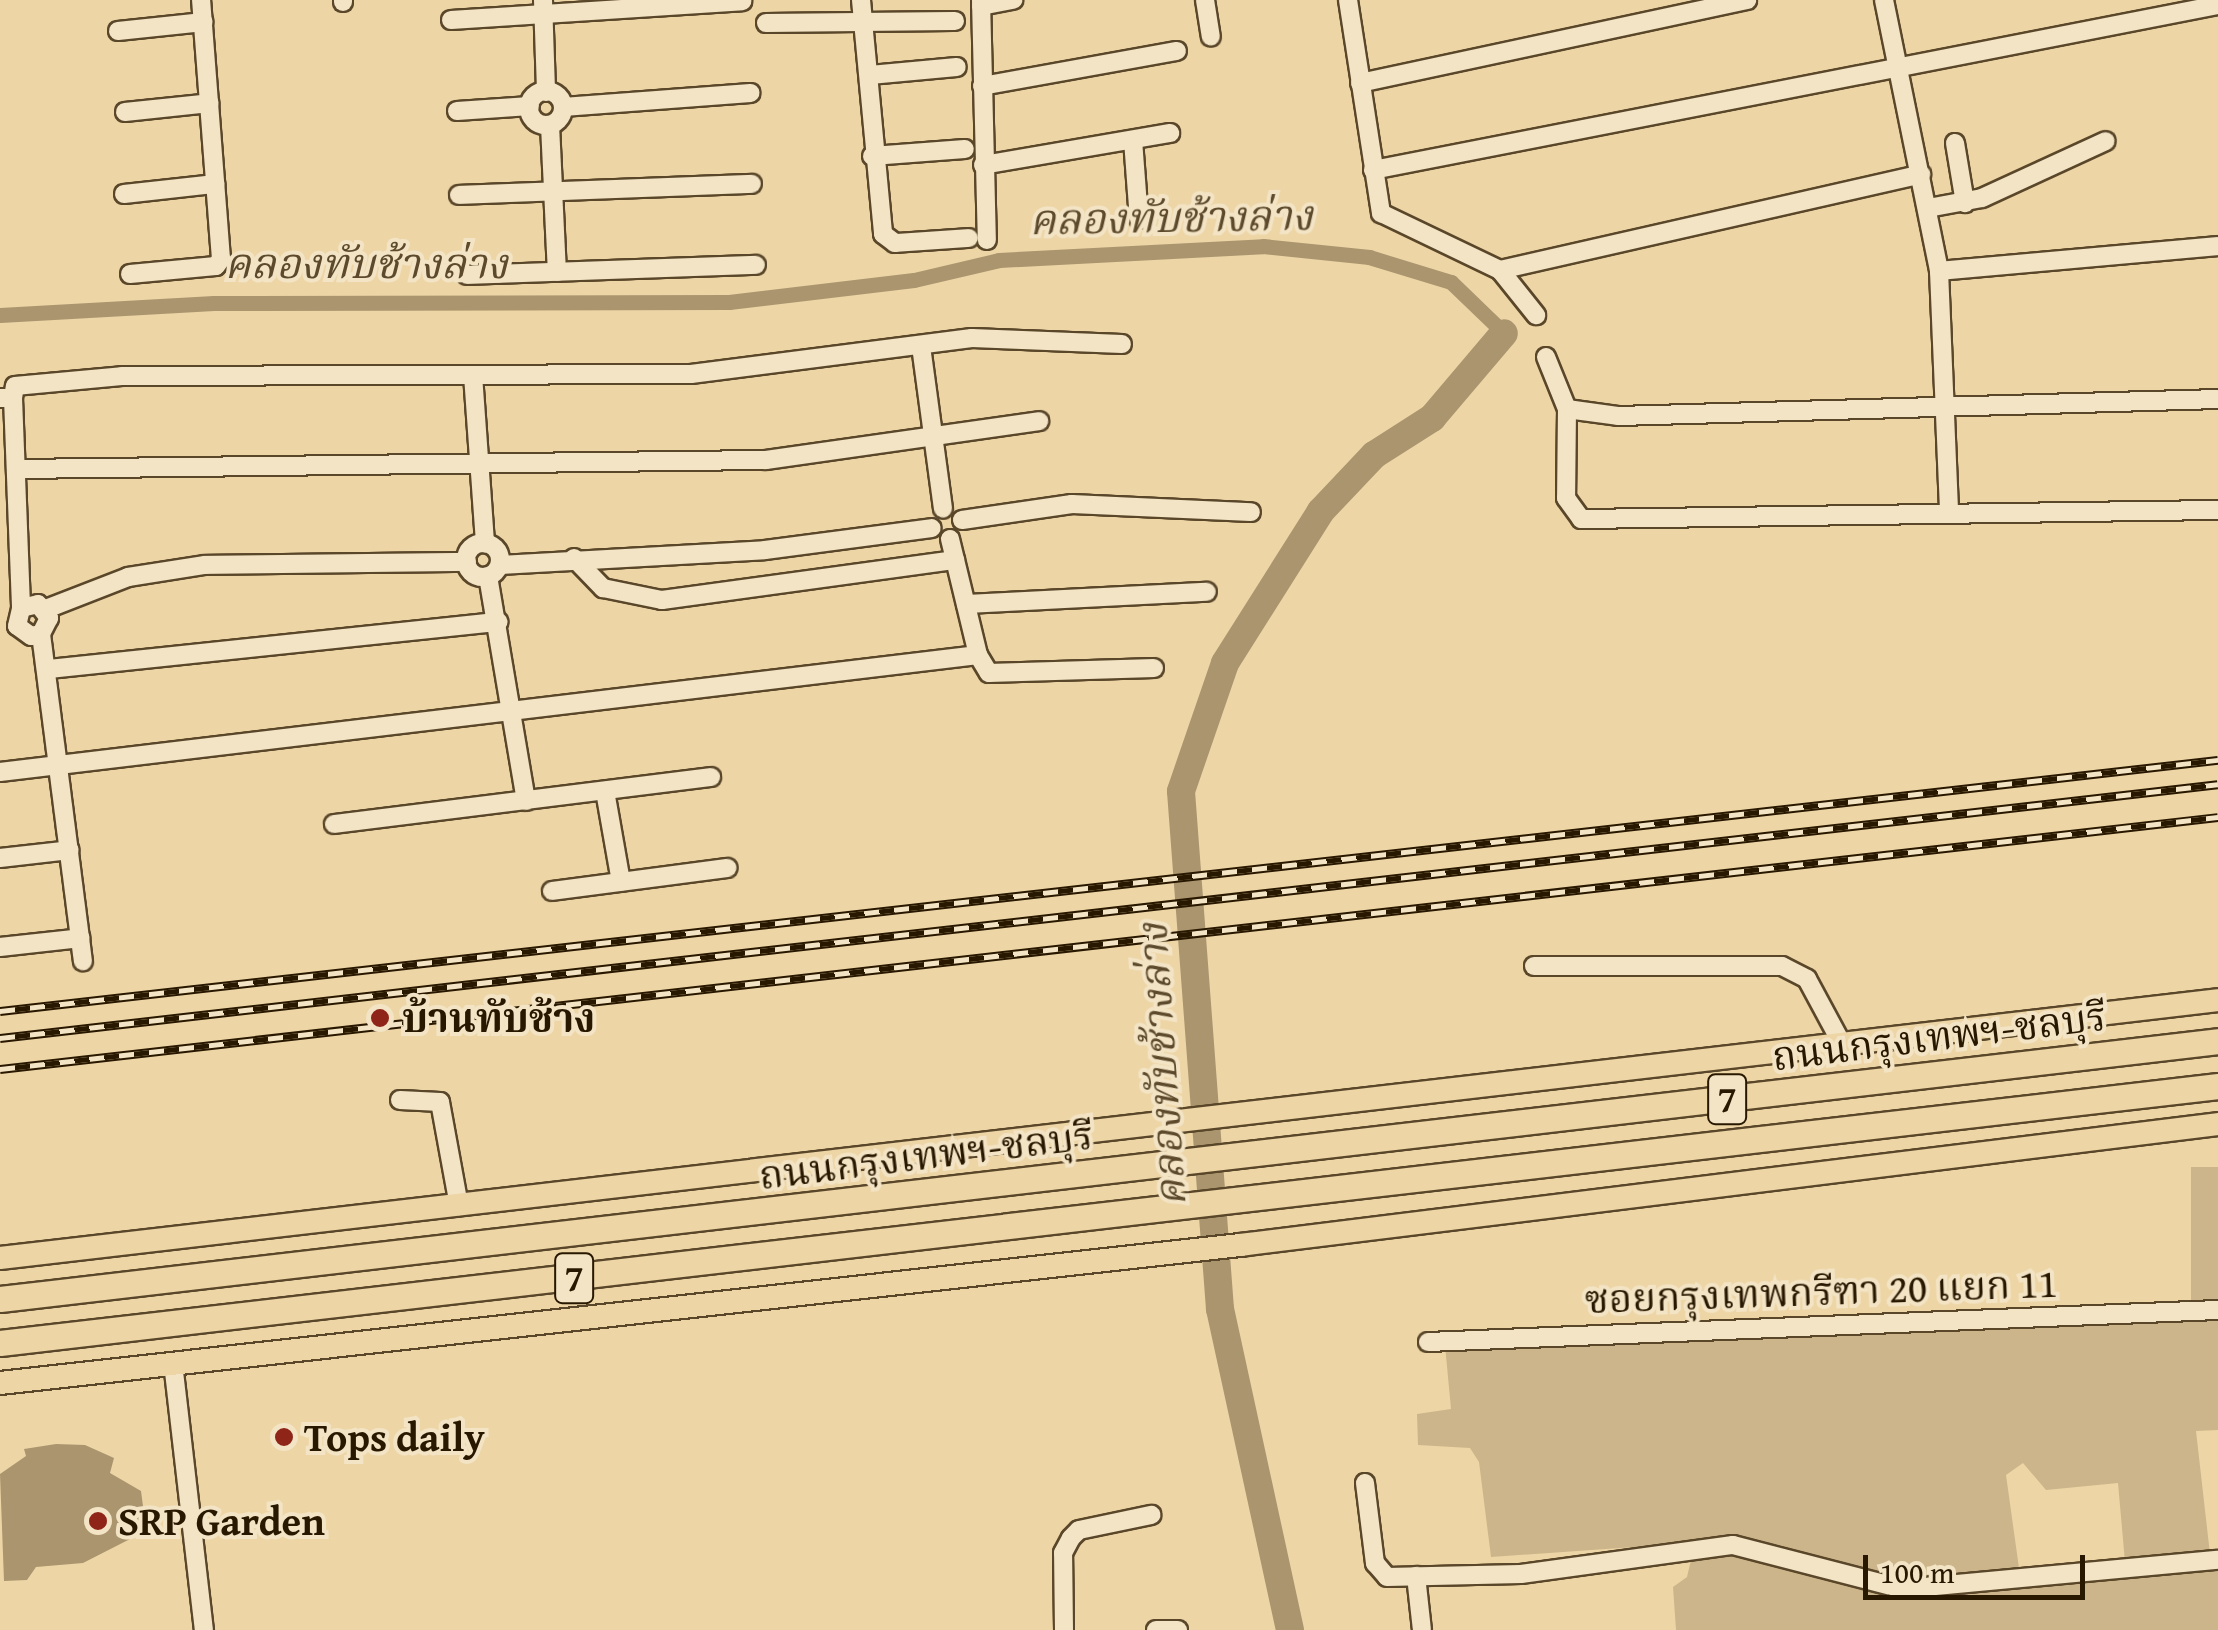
<!DOCTYPE html>
<meta charset="utf-8">
<style>
body{margin:0}
#map{position:relative;width:2218px;height:1630px;overflow:hidden;background:#edd5a6;font-family:"Gentium Book Plus","Noto Serif Thai",serif}
div>[style]{position:absolute}
.green>*{inset:0;background:#ccb58a;transform-origin:0 0}
.water>*{inset:0;background:#aa956e}
.canal>*{height:15px;margin:-7.5px;padding:0 7.5px;transform-origin:7.5px;border-radius:7.5px;background:#aa956e}
.river>*{height:28px;margin:-14px;padding:0 14px;transform-origin:14px;border-radius:14px;background:#aa956e}
.roads{filter:drop-shadow(2px 0 #5a472a) drop-shadow(-2px 0 #5a472a) drop-shadow(0 2px #5a472a) drop-shadow(0 -2px #5a472a)}
.minor>*{height:18px;margin:-9px;padding:0 9px;transform-origin:9px;border-radius:9px;background:#f3e4c5}
.minor>.ring{margin:-9px;padding:0;box-sizing:content-box;background:none;border:18px solid #f3e4c5;border-radius:50%}
.major>*{height:22px;margin:-11px;padding:0 11px;transform-origin:11px;border-radius:11px;background:#edd5a6}
.highway>*{height:25px;margin:-12.5px;padding:0 12.5px;transform-origin:12.5px;border-radius:12.5px;background:#edd5a6}
.rail>*{height:9px;margin-top:-4.5px;transform-origin:0;background:repeating-linear-gradient(90deg,#f3e4c5 0 15px,#291800 0 30px);box-sizing:border-box;border-block:2px solid #291800}
.dots>*{width:28px;height:28px;translate:-50% -50%;box-sizing:border-box;border:5px solid #f3e4c5;border-radius:50%}
span{translate:-50% -50%;white-space:nowrap;text-align:center;line-height:1.15;-webkit-text-stroke:8px #f3e4c5;paint-order:stroke}
.shield-label span{padding:2px 8px;background:#f3e4c5;border:2px solid;border-radius:8px;-webkit-text-stroke-width:0}
.shield-label{font-size:38px;color:#291800;font-weight:700}
.poi-label{font-size:40px;color:#291800;font-weight:700}
.left{translate:0 -50%;text-align:left}
.street-label{font-size:40px;color:#291800}
.water-label{font-size:42px;color:#5d4a2c;font-style:italic}
.scale{position:absolute;left:1863px;top:1555px;width:222px;height:45px;box-sizing:border-box;border:5px solid #291800;border-top:0;padding-left:12px;font-size:30px;line-height:35px;white-space:nowrap;color:#291800;-webkit-text-stroke:8px #f3e4c5;paint-order:stroke}
</style>
<div id="map">
<div class="green">
<div style="left:2218px;top:1167px;width:135px;height:27px;rotate:90deg"></div>
<div style="clip-path:polygon(2218px 1315px,2218px 1430px,2196px 1431px,2210px 1554px,2125px 1562px,2118px 1483px,2046px 1490px,2023px 1463px,2006px 1475px,2019px 1568px,1897px 1583px,1780px 1545px,1735px 1540px,1491px 1557px,1479px 1462px,1470px 1448px,1418px 1445px,1417px 1414px,1451px 1409px,1445px 1345px)"></div>
<div style="clip-path:polygon(1727px 1555px,1764px 1556px,1883px 1594px,2218px 1567px,2218px 1630px,1676px 1630px,1673px 1587px,1687px 1577px,1691px 1560px)"></div>
</div>
<div class="water">
<div style="clip-path:polygon(56px 1444px,85px 1445px,114px 1458px,110px 1473px,141px 1491px,145px 1521px,134px 1537px,83px 1563px,36px 1567px,27px 1580px,4px 1581px,0 1474px,26px 1456px,24px 1449px)"></div>
</div>
<div class="canal">
<div style="left:0;top:315px;width:214px;rotate:-3.2deg"></div>
<div style="left:214px;top:303px;width:515px;rotate:-0.11deg"></div>
<div style="left:729px;top:302px;width:186px;rotate:-6.8deg"></div>
<div style="left:914px;top:280px;width:87px;rotate:-13.2deg"></div>
<div style="left:999px;top:260px;width:264px;rotate:-3deg"></div>
<div style="left:1263px;top:246px;width:107px;rotate:5.9deg"></div>
<div style="left:1369px;top:257px;width:86px;rotate:17deg"></div>
<div style="left:1451px;top:282px;width:74px;rotate:43.9deg"></div>
</div>
<div class="river">
<div style="left:1290px;top:1630px;width:329px;rotate:-102.3deg"></div>
<div style="left:1220px;top:1309px;width:519px;rotate:-94.31deg"></div>
<div style="left:1181px;top:791px;width:135px;rotate:-71deg"></div>
<div style="left:1225px;top:663px;width:180px;rotate:-57.7deg"></div>
<div style="left:1321px;top:511px;width:77px;rotate:-46.6deg"></div>
<div style="left:1374px;top:455px;width:69px;rotate:-32.5deg"></div>
<div style="left:1432px;top:418px;width:111px;rotate:-49.7deg"></div>
</div>
<div class="roads">
<div class="minor">
<div style="left:343px;top:0;width:2px;rotate:90deg"></div>
<div style="left:543px;top:0;width:92px;rotate:88.1deg"></div>
<div style="left:861px;top:0;width:235px;rotate:84.6deg"></div>
<div style="left:883px;top:234px;width:15px;rotate:37deg"></div>
<div style="left:895px;top:243px;width:74px;rotate:-3.9deg"></div>
<div style="left:981px;top:0;width:240px;rotate:88.6deg"></div>
<div style="left:1205px;top:0;width:37px;rotate:81deg"></div>
<div style="left:1348px;top:0;width:216px;rotate:81.2deg"></div>
<div style="left:1381px;top:213px;width:132px;rotate:25.6deg"></div>
<div style="left:1500px;top:270px;width:58px;rotate:51.3deg"></div>
<div style="left:1884px;top:0;width:277px;rotate:78.5deg"></div>
<div style="left:1939px;top:271px;width:239px;rotate:87.6deg"></div>
<div style="left:981px;top:6px;width:33px;rotate:-11deg"></div>
<div style="left:451px;top:20px;width:292px;rotate:-3.7deg"></div>
<div style="left:766px;top:23px;width:189px;rotate:-0.6deg"></div>
<div style="left:118px;top:31px;width:86px;rotate:-6deg"></div>
<div style="left:870px;top:75px;width:87px;rotate:-5.3deg"></div>
<div style="left:1360px;top:83px;width:396px;rotate:-12.1deg"></div>
<div style="left:982px;top:86px;width:198px;rotate:-10.2deg"></div>
<div class="ring" style="left:529px;top:91px;width:16px;height:16px"></div>
<div style="left:563px;top:107px;width:188px;rotate:-4.3deg"></div>
<div style="left:457px;top:111px;width:73px;rotate:-3.9deg"></div>
<div style="left:125px;top:112px;width:85px;rotate:-6deg"></div>
<div style="left:550px;top:125px;width:147px;rotate:87.3deg"></div>
<div style="left:1133px;top:140px;width:79px;rotate:85.7deg"></div>
<div style="left:1955px;top:143px;width:61px;rotate:80.5deg"></div>
<div style="left:872px;top:156px;width:93px;rotate:-4.3deg"></div>
<div style="left:983px;top:165px;width:190px;rotate:-9.7deg"></div>
<div style="left:1373px;top:170px;width:861px;rotate:-11.05deg"></div>
<div style="left:124px;top:194px;width:92px;rotate:-6.3deg"></div>
<div style="left:459px;top:195px;width:293px;rotate:-2.2deg"></div>
<div style="left:1928px;top:208px;width:55px;rotate:-10.5deg"></div>
<div style="left:1982px;top:198px;width:136px;rotate:-24.7deg"></div>
<div style="left:1500px;top:270px;width:432px;rotate:-12.8deg"></div>
<div style="left:1939px;top:271px;width:280px;rotate:-5.1deg"></div>
<div style="left:130px;top:274px;width:86px;rotate:-5.3deg"></div>
<div style="left:216px;top:266px;width:9px;rotate:-54deg"></div>
<div style="left:221px;top:259px;width:260px;rotate:-94.4deg"></div>
<div style="left:467px;top:275px;width:289px;rotate:-2deg"></div>
<div style="left:921px;top:346px;width:164px;rotate:82.3deg"></div>
<div style="left:1546px;top:357px;width:56px;rotate:68deg"></div>
<div style="left:1567px;top:409px;width:89px;rotate:90.6deg"></div>
<div style="left:1566px;top:498px;width:26px;rotate:54deg"></div>
<div style="left:1581px;top:519px;width:637px;rotate:-0.81deg"></div>
<div style="left:473px;top:375px;width:169px;rotate:85.9deg"></div>
<div style="left:0;top:398px;width:13px"></div>
<div style="left:13px;top:398px;width:12px;rotate:-81deg"></div>
<div style="left:15px;top:386px;width:107px;rotate:-5.3deg"></div>
<div style="left:122px;top:376px;width:569px;rotate:-0.2deg"></div>
<div style="left:691px;top:374px;width:283px;rotate:-7.3deg"></div>
<div style="left:972px;top:338px;width:150px;rotate:2.3deg"></div>
<div style="left:13px;top:398px;width:210px;rotate:87.8deg"></div>
<div style="left:1567px;top:409px;width:51px;rotate:7.8deg"></div>
<div style="left:1618px;top:416px;width:600px;rotate:-1.62deg"></div>
<div style="left:16px;top:469px;width:750px;rotate:-0.69deg"></div>
<div style="left:766px;top:460px;width:276px;rotate:-8.1deg"></div>
<div style="left:962px;top:520px;width:111px;rotate:-8.3deg"></div>
<div style="left:1072px;top:504px;width:179px;rotate:2.6deg"></div>
<div style="left:950px;top:539px;width:119px;rotate:76.4deg"></div>
<div style="left:978px;top:655px;width:21px;rotate:59deg"></div>
<div style="left:989px;top:673px;width:165px;rotate:-1.7deg"></div>
<div class="ring" style="left:466px;top:543px;width:16px;height:16px"></div>
<div style="left:574px;top:558px;width:42px;rotate:46deg"></div>
<div style="left:603px;top:588px;width:60px;rotate:11.5deg"></div>
<div style="left:662px;top:600px;width:296px;rotate:-7.8deg"></div>
<div style="left:500px;top:565px;width:265px;rotate:-3.2deg"></div>
<div style="left:765px;top:550px;width:168px;rotate:-7.5deg"></div>
<div style="left:488px;top:576px;width:228px;rotate:80.4deg"></div>
<div style="left:966px;top:604px;width:241px;rotate:-2.9deg"></div>
<div style="left:46px;top:609px;width:88px;rotate:-21.3deg"></div>
<div style="left:128px;top:577px;width:78px;rotate:-8.9deg"></div>
<div style="left:205px;top:565px;width:262px;rotate:-0.7deg"></div>
<div style="left:41px;top:634px;width:10px;rotate:169deg"></div>
<div style="left:31px;top:636px;width:17px;rotate:-144deg"></div>
<div style="left:17px;top:626px;width:18px;rotate:-77deg"></div>
<div style="left:21px;top:608px;width:17px;rotate:-13deg"></div>
<div style="left:38px;top:604px;width:18px;rotate:52deg"></div>
<div style="left:49px;top:618px;width:18px;rotate:117deg"></div>
<div style="left:41px;top:634px;width:330px;rotate:82.7deg"></div>
<div style="left:49px;top:669px;width:452px;rotate:-6deg"></div>
<div style="left:0;top:772px;width:985px;rotate:-6.82deg"></div>
<div style="left:605px;top:791px;width:92px;rotate:80deg"></div>
<div style="left:334px;top:824px;width:380px;rotate:-7.1deg"></div>
<div style="left:0;top:858px;width:70px;rotate:-6.5deg"></div>
<div style="left:552px;top:891px;width:177px;rotate:-7.5deg"></div>
<div style="left:0;top:947px;width:81px;rotate:-6.3deg"></div>
<div style="left:1534px;top:966px;width:248px"></div>
<div style="left:1782px;top:966px;width:28px;rotate:27deg"></div>
<div style="left:1807px;top:979px;width:74px;rotate:61.7deg"></div>
<div style="left:400px;top:1100px;width:40px;rotate:2.9deg"></div>
<div style="left:440px;top:1102px;width:106px;rotate:79.6deg"></div>
<div style="left:1428px;top:1342px;width:791px;rotate:-2.32deg"></div>
<div style="left:173px;top:1363px;width:269px;rotate:83.4deg"></div>
<div style="left:1365px;top:1483px;width:81px;rotate:82.9deg"></div>
<div style="left:1375px;top:1563px;width:18px;rotate:49deg"></div>
<div style="left:1387px;top:1577px;width:134px;rotate:-1.3deg"></div>
<div style="left:1521px;top:1574px;width:214px;rotate:-7.8deg"></div>
<div style="left:1733px;top:1545px;width:176px;rotate:14.5deg"></div>
<div style="left:1903px;top:1589px;width:316px;rotate:-5.3deg"></div>
<div style="left:1416px;top:1576px;width:54px;rotate:83.7deg"></div>
<div style="left:1064px;top:1630px;width:77px;rotate:-90.7deg"></div>
<div style="left:1063px;top:1553px;width:17px;rotate:-62deg"></div>
<div style="left:1071px;top:1538px;width:11px;rotate:-45deg"></div>
<div style="left:1079px;top:1530px;width:74px;rotate:-11.8deg"></div>
<div style="left:1156px;top:1630px;width:22px"></div>
</div>
<div class="major">
<div style="left:0;top:1258px;width:2233px;rotate:-6.63deg"></div>
<div style="left:0;top:1383px;width:1248px;rotate:-6.35deg"></div>
<div style="left:1240px;top:1245px;width:985px;rotate:-7.05deg"></div>
</div>
<div class="highway">
<div style="left:0;top:1299px;width:2233px;rotate:-6.63deg"></div>
<div style="left:0;top:1343px;width:2233px;rotate:-6.61deg"></div>
</div>
</div>
<div class="rail">
<div style="left:0;top:1011px;width:2232px;rotate:-6.46deg"></div>
<div style="left:0;top:1038px;width:2232px;rotate:-6.53deg"></div>
<div style="left:0;top:1069px;width:2232px;rotate:-6.48deg"></div>
</div>
<div class="dots">
<div style="left:380px;top:1018px;background:#8f2418"></div>
<div style="left:284px;top:1437px;background:#8f2418"></div>
<div style="left:98px;top:1521px;background:#8f2418"></div>
</div>
<div class="shield-label">
<span style="left:1727px;top:1099px">7</span>
<span style="left:574px;top:1278px">7</span>
</div>
<div class="poi-label">
<span class="left" style="left:402px;top:1018px">บ้านทับช้าง</span>
<span class="left" style="left:304px;top:1437px">Tops daily</span>
<span class="left" style="left:118px;top:1521px">SRP Garden</span>
</div>
<div class="street-label">
<span style="left:1939px;top:1036px;rotate:-7deg">ถนนกรุงเทพฯ-ชลบุรี</span>
<span style="left:926px;top:1155px;rotate:-7deg">ถนนกรุงเทพฯ-ชลบุรี</span>
<span style="left:1821px;top:1291px;rotate:-2deg">ซอยกรุงเทพกรีฑา 20 แยก 11</span>
</div>
<div class="water-label">
<span style="left:1171px;top:217px;rotate:-1deg">คลองทับช้างล่าง</span>
<span style="left:366px;top:263px">คลองทับช้างล่าง</span>
<span style="left:1161px;top:1065px;rotate:-94deg">คลองทับช้างล่าง</span>
</div>
<div class="scale">100 m</div>
</div>
